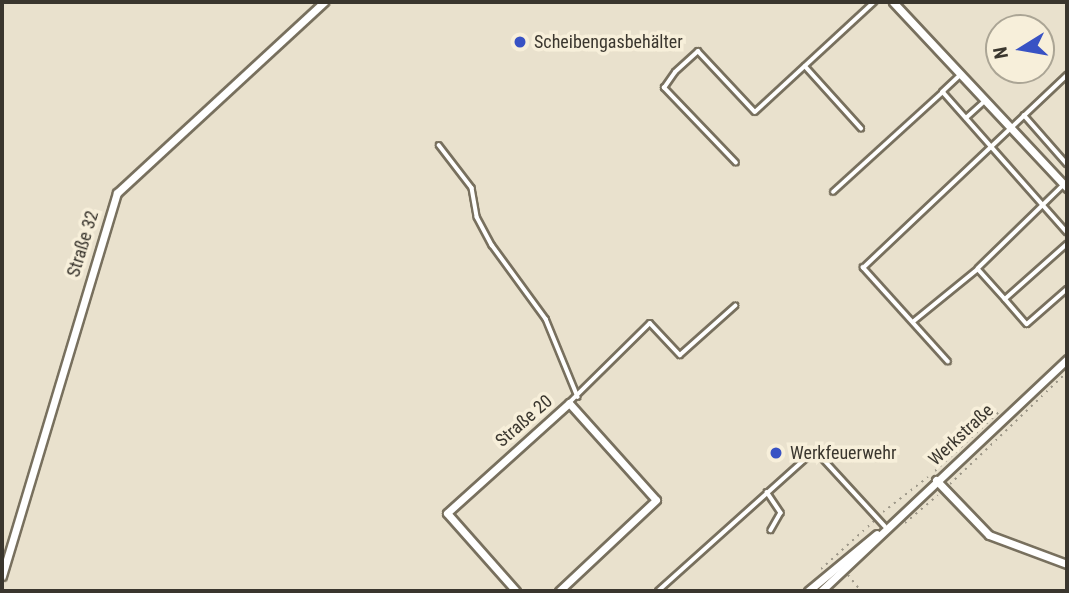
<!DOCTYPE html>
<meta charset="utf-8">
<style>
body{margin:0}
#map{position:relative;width:1069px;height:593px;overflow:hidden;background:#e9e1cd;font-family:"Roboto Condensed",sans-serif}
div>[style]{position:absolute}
.path>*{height:2px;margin-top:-1px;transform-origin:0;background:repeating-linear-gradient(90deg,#9f998a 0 2px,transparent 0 7px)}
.roads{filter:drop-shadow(2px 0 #78705e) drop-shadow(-2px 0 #78705e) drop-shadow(0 2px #78705e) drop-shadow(0 -2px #78705e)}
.service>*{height:3.5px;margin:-1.75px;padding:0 1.75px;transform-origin:1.75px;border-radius:1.75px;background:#fff}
.minor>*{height:7px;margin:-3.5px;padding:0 3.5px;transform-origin:3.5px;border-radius:3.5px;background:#fff}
.dots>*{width:19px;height:19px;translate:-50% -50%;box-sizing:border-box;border:4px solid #f7efda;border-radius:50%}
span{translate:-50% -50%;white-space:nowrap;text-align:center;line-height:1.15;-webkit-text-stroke:7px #f7efda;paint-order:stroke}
.poi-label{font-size:18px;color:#3a362e}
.left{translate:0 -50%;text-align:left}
.street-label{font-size:18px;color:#3a362e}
.frame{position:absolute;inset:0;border:4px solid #3a362e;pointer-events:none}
.north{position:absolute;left:985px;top:14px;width:70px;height:70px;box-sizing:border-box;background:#f7efda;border:2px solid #aba595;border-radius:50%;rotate:259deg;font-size:19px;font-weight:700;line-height:28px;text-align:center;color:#3a362e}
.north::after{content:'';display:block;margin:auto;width:24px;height:32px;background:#3852c4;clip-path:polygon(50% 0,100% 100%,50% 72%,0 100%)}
</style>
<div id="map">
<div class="path">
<div style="left:935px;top:471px;width:88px;rotate:-42.7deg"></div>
<div style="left:950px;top:484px;width:162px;rotate:-43.7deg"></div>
<div style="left:883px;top:512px;width:57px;rotate:-37.9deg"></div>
<div style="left:905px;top:523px;width:43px;rotate:-40.3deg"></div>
<div style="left:821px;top:569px;width:72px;rotate:-42.2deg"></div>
<div style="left:848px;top:575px;width:21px;rotate:51deg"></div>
</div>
<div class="roads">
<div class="service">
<div style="left:805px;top:66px;width:84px;rotate:47.9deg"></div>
<div style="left:961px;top:75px;width:25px;rotate:137deg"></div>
<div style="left:943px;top:92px;width:187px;rotate:48.5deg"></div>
<div style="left:1024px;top:115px;width:65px;rotate:48.7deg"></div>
<div style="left:966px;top:118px;width:25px;rotate:-42deg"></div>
<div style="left:439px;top:145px;width:54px;rotate:52.5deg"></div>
<div style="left:472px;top:188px;width:29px;rotate:80deg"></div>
<div style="left:477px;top:217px;width:32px;rotate:62deg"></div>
<div style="left:492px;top:245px;width:92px;rotate:53.9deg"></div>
<div style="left:546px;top:319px;width:84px;rotate:67.7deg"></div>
<div style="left:736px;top:163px;width:104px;rotate:-133.8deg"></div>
<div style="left:664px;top:88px;width:19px;rotate:-55deg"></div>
<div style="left:675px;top:72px;width:31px;rotate:-42deg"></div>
<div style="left:698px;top:51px;width:83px;rotate:46.9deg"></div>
<div style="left:755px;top:112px;width:162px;rotate:-42.7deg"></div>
<div style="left:1067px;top:182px;width:124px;rotate:135.7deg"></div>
<div style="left:978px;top:269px;width:40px;rotate:48deg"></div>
<div style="left:1005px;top:299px;width:83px;rotate:-41.6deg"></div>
<div style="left:833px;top:192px;width:149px;rotate:-42.3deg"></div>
<div style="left:1005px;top:299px;width:33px;rotate:49deg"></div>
<div style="left:1027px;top:324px;width:53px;rotate:-41.2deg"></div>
<div style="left:914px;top:321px;width:82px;rotate:-39.1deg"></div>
<div style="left:948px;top:362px;width:127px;rotate:-132.1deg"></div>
<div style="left:863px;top:268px;width:281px;rotate:-43.4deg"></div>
<div style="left:570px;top:402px;width:112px;rotate:-44.6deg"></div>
<div style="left:650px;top:323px;width:44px;rotate:46.8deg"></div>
<div style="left:680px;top:355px;width:74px;rotate:-41.7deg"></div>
<div style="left:767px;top:492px;width:25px;rotate:56deg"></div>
<div style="left:781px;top:513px;width:20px;rotate:120deg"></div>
<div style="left:658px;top:591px;width:211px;rotate:-41.9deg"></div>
<div style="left:815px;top:450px;width:103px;rotate:47.4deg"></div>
</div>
<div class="minor">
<div style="left:893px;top:2px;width:255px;rotate:46.9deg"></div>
<div style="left:936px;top:480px;width:76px;rotate:46.1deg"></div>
<div style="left:989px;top:535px;width:83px;rotate:20.4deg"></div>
<div style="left:2px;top:576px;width:400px;rotate:-73.3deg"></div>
<div style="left:117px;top:193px;width:282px;rotate:-42.7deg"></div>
<div style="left:516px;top:591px;width:104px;rotate:-131.5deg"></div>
<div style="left:447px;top:513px;width:164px;rotate:-42deg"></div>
<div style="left:569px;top:403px;width:130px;rotate:48.1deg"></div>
<div style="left:656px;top:500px;width:133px;rotate:136.8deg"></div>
<div style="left:808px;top:591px;width:89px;rotate:-39.6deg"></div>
<div style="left:821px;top:591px;width:338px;rotate:-43.3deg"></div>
</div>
</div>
<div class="dots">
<div style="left:520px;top:42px;background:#3852c4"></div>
<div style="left:776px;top:453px;background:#3852c4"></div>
</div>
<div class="poi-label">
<span class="left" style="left:534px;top:42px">Scheibengasbehälter</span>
<span class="left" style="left:790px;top:453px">Werkfeuerwehr</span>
</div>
<div class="street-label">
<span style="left:83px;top:244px;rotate:-73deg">Straße 32</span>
<span style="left:524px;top:421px;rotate:-41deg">Straße 20</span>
<span style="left:961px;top:435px;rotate:-43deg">Werkstraße</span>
</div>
<div class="frame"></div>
<div class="north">N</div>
</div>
